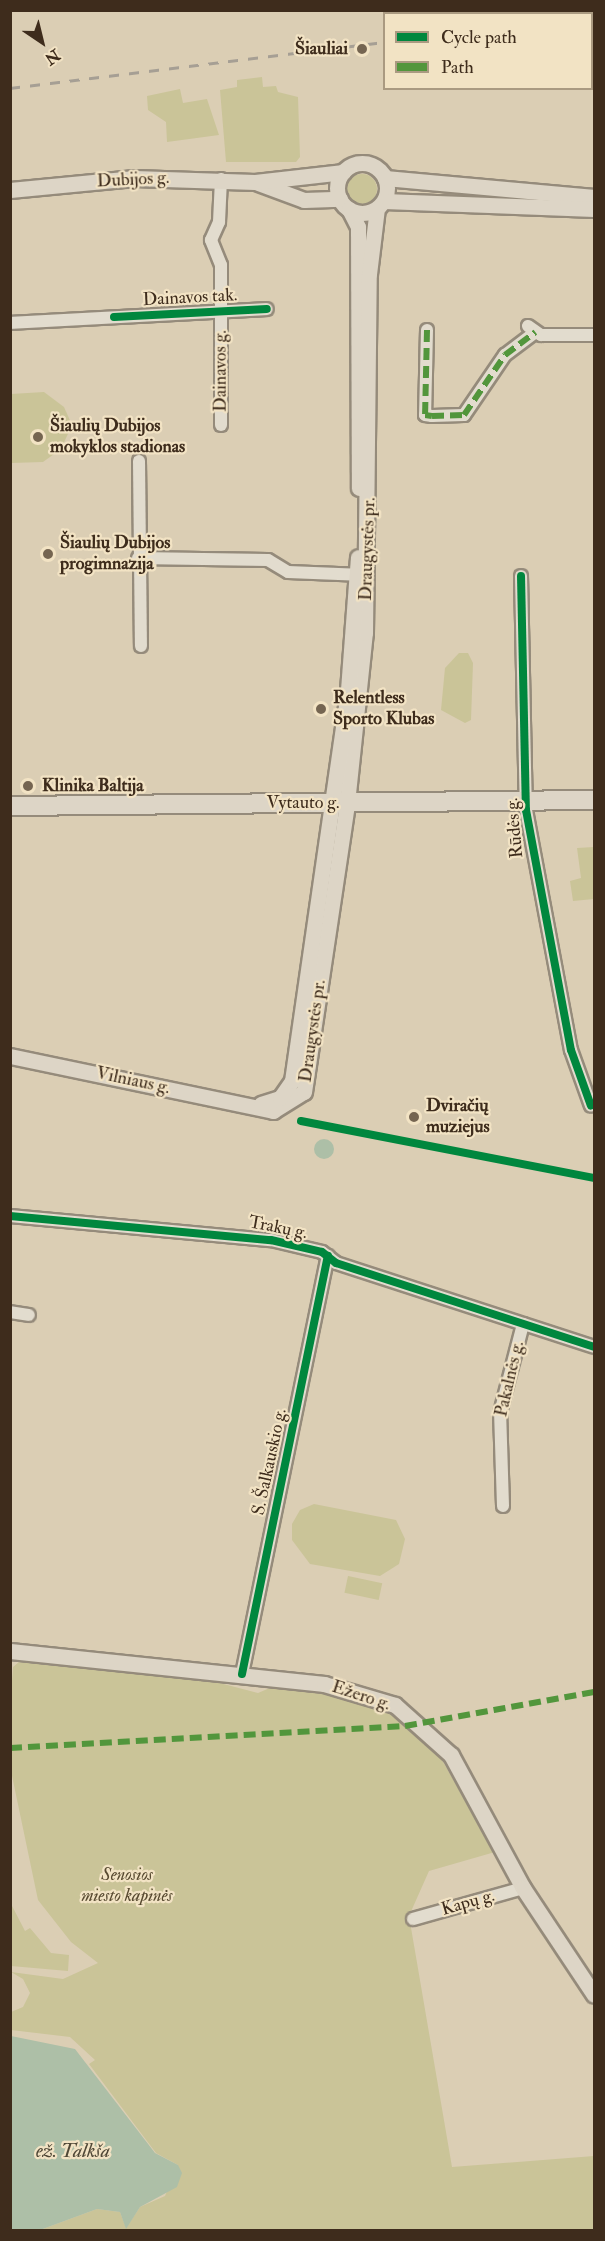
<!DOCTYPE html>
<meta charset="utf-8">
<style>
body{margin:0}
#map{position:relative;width:605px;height:2241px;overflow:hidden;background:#dbceb4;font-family:"IM FELL Double Pica",serif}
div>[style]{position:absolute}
.green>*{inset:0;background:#cac498;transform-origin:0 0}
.round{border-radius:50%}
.water>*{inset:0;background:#adbfa7}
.roads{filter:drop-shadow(2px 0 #958b7b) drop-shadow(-2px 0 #958b7b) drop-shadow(0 2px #958b7b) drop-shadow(0 -2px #958b7b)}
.minor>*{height:12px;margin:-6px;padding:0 6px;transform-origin:6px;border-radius:6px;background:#e2dcce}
.major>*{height:15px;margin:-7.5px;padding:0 7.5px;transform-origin:7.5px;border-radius:7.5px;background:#ddd5c6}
.major>.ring{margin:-7.5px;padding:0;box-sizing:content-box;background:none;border:15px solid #ddd5c6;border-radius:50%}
.highway>*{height:18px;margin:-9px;padding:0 9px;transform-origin:9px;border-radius:9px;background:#ddd5c6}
.rail>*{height:3px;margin-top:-1.5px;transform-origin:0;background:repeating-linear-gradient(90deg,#a69f94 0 10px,transparent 0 20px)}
.quiet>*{height:6px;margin-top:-3px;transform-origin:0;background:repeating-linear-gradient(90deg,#52963c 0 12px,transparent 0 18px)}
.cycleway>*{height:8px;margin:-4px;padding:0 4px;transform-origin:4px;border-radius:4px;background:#00873e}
.dots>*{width:16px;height:16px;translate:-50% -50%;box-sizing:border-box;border:3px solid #f2e3c4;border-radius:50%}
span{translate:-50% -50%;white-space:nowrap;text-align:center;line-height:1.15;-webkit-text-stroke:4.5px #f2e3c4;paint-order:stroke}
.poi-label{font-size:18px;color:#3e2c1c;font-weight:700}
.right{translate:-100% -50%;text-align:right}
.left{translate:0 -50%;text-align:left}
.street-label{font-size:18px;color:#3e2c1c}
.park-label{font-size:18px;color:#574930;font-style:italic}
.water-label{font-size:20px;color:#504837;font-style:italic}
.frame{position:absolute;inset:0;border:12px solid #3e2c1c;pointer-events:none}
.legend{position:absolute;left:383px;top:12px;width:210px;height:78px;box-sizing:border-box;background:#f2e3c4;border:2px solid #aa9a81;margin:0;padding:8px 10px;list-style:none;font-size:18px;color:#3e2c1c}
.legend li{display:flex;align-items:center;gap:12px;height:30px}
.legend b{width:30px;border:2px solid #aa9a81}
.north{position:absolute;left:12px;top:12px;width:60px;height:60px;-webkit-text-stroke:4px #f2e3c4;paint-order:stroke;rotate:145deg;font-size:16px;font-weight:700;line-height:24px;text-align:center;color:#3e2c1c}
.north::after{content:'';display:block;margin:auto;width:21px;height:27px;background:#3e2c1c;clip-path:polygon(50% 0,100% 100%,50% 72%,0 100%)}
</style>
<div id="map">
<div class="green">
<div style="clip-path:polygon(262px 77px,263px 87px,276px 86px,278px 92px,298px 97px,300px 157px,296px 162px,226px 162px,220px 90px,237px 87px,237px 80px)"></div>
<div style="clip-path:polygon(180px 89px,183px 103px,207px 99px,219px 135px,167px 142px,166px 122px,148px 110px,147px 96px)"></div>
<div class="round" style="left:347px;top:174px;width:30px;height:30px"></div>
<div style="clip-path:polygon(44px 392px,64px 407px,72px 425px,61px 449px,43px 462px,11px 463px,11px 394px)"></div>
<div style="clip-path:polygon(459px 653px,468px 653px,473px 663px,471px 720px,465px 723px,441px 710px,445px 668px)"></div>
<div style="clip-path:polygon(594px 847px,594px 899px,573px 901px,570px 881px,581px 878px,577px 848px)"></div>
<div style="clip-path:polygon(314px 1504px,396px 1520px,405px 1539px,399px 1564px,380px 1576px,310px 1564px,292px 1540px,292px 1524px,300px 1510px)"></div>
<div style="left:348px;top:1576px;width:35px;height:17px;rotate:12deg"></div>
<div style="clip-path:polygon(19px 1662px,212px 1681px,258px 1693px,272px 1687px,344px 1697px,391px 1712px,435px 1748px,495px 1852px,429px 1871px,409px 1916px,452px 2167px,594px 2156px,593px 2230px,40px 2230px,97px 2209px,120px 2212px,126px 2228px,140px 2207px,165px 2196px,178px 2165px,156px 2153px,89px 2064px,95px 2060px,70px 2037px,11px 2030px,11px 2012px,23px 2007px,30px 1993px,23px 1979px,11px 1972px,63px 1979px,98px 1963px,71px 1942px,38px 1900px,11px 1771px,11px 1694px,13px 1667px)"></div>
<div style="clip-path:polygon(10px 1902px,25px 1931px,30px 1928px,51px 1953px,69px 1955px,68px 1971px,11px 1966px)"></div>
</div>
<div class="water">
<div class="round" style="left:314px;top:1139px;width:20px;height:20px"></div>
<div style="clip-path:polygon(11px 2036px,75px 2049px,155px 2153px,178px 2165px,182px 2173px,177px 2187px,140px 2207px,126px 2229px,120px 2212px,97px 2209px,40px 2230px,11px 2230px)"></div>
</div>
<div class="roads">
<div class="minor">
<div style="left:10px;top:323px;width:257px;rotate:-3.1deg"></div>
<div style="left:528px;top:326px;width:16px;rotate:35deg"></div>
<div style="left:541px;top:335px;width:53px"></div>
<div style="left:427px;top:330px;width:85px;rotate:91.3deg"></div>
<div style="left:425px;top:415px;width:7px;rotate:8deg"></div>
<div style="left:432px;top:416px;width:32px;rotate:-2deg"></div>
<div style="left:464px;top:415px;width:73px;rotate:-55.7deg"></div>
<div style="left:505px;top:355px;width:38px;rotate:-37deg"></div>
<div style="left:221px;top:425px;width:160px;rotate:-90deg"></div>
<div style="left:221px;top:265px;width:27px;rotate:-112deg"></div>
<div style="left:211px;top:240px;width:20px;rotate:-66deg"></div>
<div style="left:219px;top:222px;width:43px;rotate:-87.3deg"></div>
<div style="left:139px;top:461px;width:185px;rotate:89.4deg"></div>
<div style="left:138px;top:558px;width:130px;rotate:0.9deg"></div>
<div style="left:268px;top:560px;width:23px;rotate:31deg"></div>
<div style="left:288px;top:572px;width:76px;rotate:2.3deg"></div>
<div style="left:521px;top:576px;width:234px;rotate:88.8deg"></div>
<div style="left:526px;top:810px;width:244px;rotate:79.4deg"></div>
<div style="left:571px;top:1050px;width:59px;rotate:70.3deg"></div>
<div style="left:10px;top:1216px;width:262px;rotate:5.3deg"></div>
<div style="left:271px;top:1240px;width:52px;rotate:13.2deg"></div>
<div style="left:322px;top:1252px;width:18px;rotate:38deg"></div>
<div style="left:336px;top:1263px;width:271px;rotate:18deg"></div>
<div style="left:10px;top:1312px;width:19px;rotate:9deg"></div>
<div style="left:503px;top:1506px;width:93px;rotate:-91.8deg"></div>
<div style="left:500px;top:1413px;width:92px;rotate:-75.5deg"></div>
<div style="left:242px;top:1674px;width:427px;rotate:-78.4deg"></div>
<div style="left:413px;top:1919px;width:114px;rotate:-15.7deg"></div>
</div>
<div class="major">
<div class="ring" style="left:337px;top:163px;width:35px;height:35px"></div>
<div style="left:385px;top:178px;width:210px;rotate:5.2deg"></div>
<div style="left:258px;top:183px;width:49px;rotate:20.3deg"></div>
<div style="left:304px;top:200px;width:36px;rotate:-2deg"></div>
<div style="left:10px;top:190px;width:125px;rotate:-5.5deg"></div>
<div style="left:134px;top:178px;width:121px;rotate:1.9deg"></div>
<div style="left:255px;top:182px;width:89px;rotate:-6.5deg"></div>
<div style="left:384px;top:201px;width:210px;rotate:2.2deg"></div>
<div style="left:349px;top:209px;width:20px;rotate:63deg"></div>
<div style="left:358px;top:227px;width:261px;rotate:89.8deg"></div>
<div style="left:10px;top:1056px;width:269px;rotate:11.8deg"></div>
<div style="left:273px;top:1111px;width:36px;rotate:-32deg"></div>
<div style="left:304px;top:1092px;width:292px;rotate:-81.5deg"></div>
<div style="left:347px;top:803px;width:171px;rotate:-84deg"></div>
<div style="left:365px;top:633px;width:359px;rotate:-89.4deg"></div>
<div style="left:369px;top:274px;width:66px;rotate:-83.1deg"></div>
<div style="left:261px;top:1104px;width:20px;rotate:-18deg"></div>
<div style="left:280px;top:1098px;width:21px;rotate:-55deg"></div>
<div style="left:292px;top:1081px;width:395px;rotate:-81.8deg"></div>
<div style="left:348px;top:690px;width:133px;rotate:-85.7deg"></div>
<div style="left:10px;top:1651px;width:316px;rotate:6deg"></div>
<div style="left:324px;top:1684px;width:74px;rotate:16.5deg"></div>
<div style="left:395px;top:1705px;width:75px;rotate:41.8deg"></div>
<div style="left:451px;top:1755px;width:151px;rotate:61.6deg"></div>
<div style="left:523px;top:1888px;width:128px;rotate:56.4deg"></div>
</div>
<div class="highway">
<div style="left:10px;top:806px;width:584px;rotate:-0.59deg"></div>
</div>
</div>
<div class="rail">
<div style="left:592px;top:17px;width:2px;rotate:-27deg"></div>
<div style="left:10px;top:88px;width:377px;rotate:-7deg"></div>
</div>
<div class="quiet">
<div style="left:427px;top:330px;width:85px;rotate:91.3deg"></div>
<div style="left:425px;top:415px;width:7px;rotate:8deg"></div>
<div style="left:432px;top:416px;width:32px;rotate:-2deg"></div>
<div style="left:464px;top:415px;width:73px;rotate:-55.7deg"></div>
<div style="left:505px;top:355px;width:38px;rotate:-37deg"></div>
<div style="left:10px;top:1748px;width:396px;rotate:-3.2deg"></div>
<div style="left:405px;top:1726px;width:192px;rotate:-10.2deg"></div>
</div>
<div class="cycleway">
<div style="left:114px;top:317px;width:153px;rotate:-3deg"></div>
<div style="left:521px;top:576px;width:234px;rotate:88.8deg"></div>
<div style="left:526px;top:810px;width:244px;rotate:79.4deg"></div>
<div style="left:571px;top:1050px;width:59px;rotate:70.3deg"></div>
<div style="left:301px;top:1121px;width:298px;rotate:11deg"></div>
<div style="left:10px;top:1216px;width:262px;rotate:5.3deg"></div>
<div style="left:271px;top:1240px;width:52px;rotate:13.2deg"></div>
<div style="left:322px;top:1252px;width:18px;rotate:38deg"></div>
<div style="left:336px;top:1263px;width:271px;rotate:18deg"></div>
<div style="left:242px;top:1674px;width:427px;rotate:-78.4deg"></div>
</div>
<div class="dots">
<div style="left:362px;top:49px;background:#756551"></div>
<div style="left:38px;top:437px;background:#756551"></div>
<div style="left:48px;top:554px;background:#756551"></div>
<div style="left:321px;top:709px;background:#756551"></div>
<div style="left:28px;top:786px;background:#756551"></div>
<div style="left:414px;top:1117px;background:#756551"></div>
</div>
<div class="poi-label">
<span class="right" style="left:348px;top:49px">Šiauliai</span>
<span class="left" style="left:50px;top:437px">Šiaulių Dubijos<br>mokyklos stadionas</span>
<span class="left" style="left:60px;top:554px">Šiaulių Dubijos<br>progimnazija</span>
<span class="left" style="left:333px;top:709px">Relentless<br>Sporto Klubas</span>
<span class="left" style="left:42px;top:786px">Klinika Baltija</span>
<span class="left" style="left:426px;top:1117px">Dviračių<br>muziejus</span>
</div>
<div class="street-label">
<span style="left:133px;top:180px;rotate:-3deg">Dubijos g.</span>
<span style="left:190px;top:298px;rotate:-3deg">Dainavos tak.</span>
<span style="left:221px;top:371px;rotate:-90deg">Dainavos g.</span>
<span style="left:368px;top:549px;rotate:-88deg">Draugystės pr.</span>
<span style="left:303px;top:803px">Vytauto g.</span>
<span style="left:515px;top:828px;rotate:-95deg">Rūdės g.</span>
<span style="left:313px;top:1031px;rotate:-82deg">Draugystės pr.</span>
<span style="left:133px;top:1081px;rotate:12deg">Vilniaus g.</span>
<span style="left:278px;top:1228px;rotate:11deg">Trakų g.</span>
<span style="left:510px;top:1379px;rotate:-77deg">Pakalnės g.</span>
<span style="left:270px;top:1462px;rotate:-78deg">S. Šalkauskio g.</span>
<span style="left:361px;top:1696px;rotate:18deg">Ežero g.</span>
<span style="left:468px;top:1903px;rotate:-16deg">Kapų g.</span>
</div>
<div class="park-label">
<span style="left:127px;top:1886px">Senosios<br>miesto kapinės</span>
</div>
<div class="water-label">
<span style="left:73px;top:2150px">ež. Talkša</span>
</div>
<div class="frame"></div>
<ul class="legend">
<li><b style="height:8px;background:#00873e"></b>Cycle path</li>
<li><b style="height:8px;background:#52963c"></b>Path</li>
</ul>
<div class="north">N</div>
</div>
